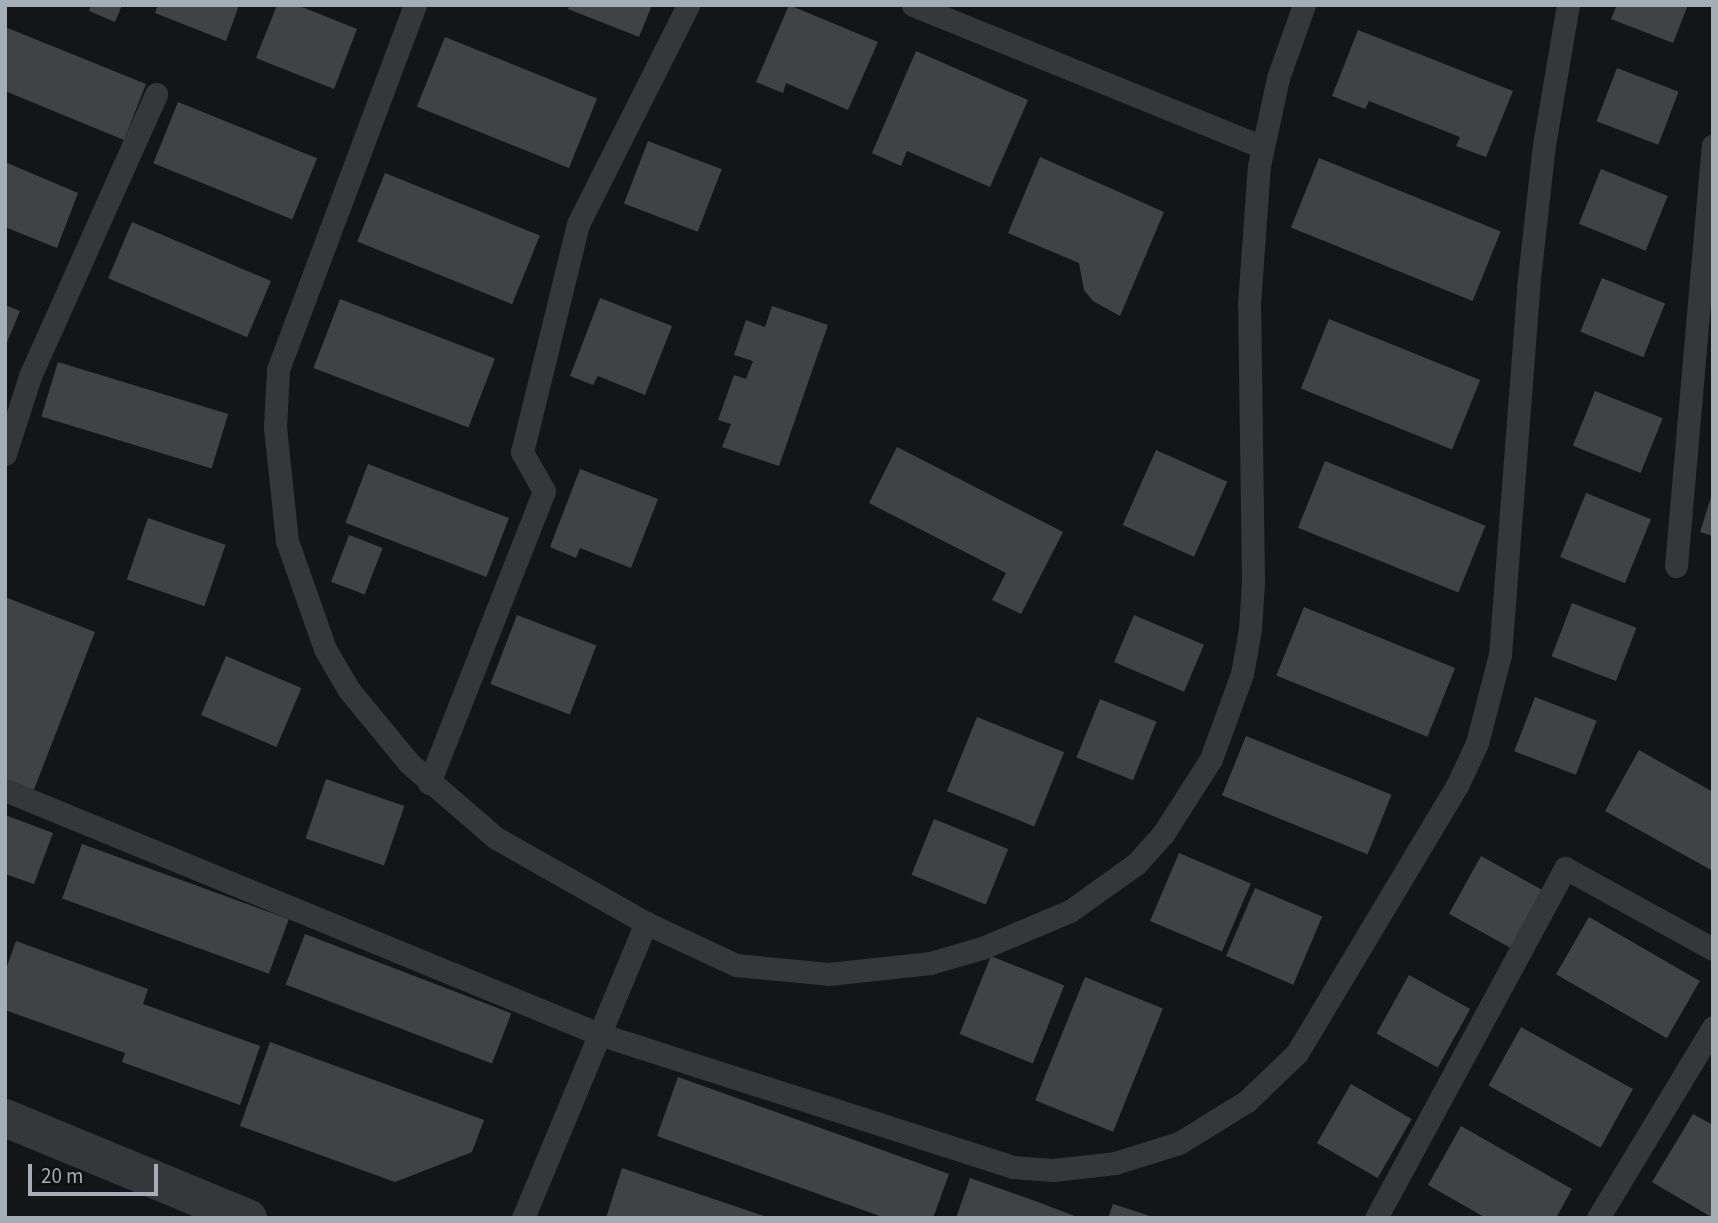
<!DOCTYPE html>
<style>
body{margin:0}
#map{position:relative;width:1718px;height:1223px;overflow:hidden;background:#141516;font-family:"Source Sans 3",sans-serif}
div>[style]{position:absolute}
.building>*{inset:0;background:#404346;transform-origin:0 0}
.service>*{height:23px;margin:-11.5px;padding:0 11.5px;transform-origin:11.5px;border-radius:11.5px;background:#35373b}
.tertiary>*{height:38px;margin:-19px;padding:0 19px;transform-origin:19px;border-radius:19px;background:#35373b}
span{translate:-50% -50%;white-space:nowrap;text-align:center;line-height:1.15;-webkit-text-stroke:5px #0f1011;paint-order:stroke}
.frame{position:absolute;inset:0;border:7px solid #a5aeb7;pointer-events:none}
.scale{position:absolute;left:28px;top:1164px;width:130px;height:32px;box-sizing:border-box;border:4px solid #a5aeb7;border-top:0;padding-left:9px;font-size:21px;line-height:24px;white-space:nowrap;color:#a5aeb7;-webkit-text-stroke:5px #0f1011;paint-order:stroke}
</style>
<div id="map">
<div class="building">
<div style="clip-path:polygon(91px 5px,122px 5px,115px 22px,89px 11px)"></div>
<div style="clip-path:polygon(158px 5px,239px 5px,226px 41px,155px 13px)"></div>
<div style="clip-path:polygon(277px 5px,297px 5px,357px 29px,334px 89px,256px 58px)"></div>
<div style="clip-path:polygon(570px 5px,652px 5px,639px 37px,568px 9px)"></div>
<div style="clip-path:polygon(789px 5px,878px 42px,848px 110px,786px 83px,783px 93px,756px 82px)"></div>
<div style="clip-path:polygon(1617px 5px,1688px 5px,1673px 43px,1611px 19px)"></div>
<div style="clip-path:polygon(5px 27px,146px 84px,124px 140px,5px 91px)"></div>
<div style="clip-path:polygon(1358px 30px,1513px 91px,1486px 157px,1456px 146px,1460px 137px,1369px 101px,1365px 109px,1332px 96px)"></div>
<div style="left:445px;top:37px;width:164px;height:75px;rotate:22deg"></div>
<div style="clip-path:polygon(916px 51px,1028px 100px,990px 187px,907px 151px,901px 166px,872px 153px)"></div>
<div style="left:1617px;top:68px;width:66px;height:57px;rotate:21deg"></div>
<div style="left:178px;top:102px;width:150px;height:66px;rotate:22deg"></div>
<div style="left:648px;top:141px;width:79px;height:67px;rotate:21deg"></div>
<div style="clip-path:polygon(1040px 157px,1164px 212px,1120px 316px,1093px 301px,1084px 290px,1079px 263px,1008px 233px)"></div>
<div style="left:1319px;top:158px;width:196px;height:75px;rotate:22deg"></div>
<div style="clip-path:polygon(5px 162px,78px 193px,57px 248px,5px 227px)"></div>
<div style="left:1601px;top:169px;width:72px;height:59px;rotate:22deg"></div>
<div style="left:385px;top:173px;width:167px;height:74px;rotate:22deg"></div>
<div style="left:132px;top:222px;width:151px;height:61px;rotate:23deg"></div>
<div style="left:1602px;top:278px;width:68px;height:58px;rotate:22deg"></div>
<div style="clip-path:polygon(600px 298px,672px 326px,645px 395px,598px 376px,593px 385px,570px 376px)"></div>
<div style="left:340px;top:299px;width:166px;height:74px;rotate:21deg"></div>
<div style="clip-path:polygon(5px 305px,20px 311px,5px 347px)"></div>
<div style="clip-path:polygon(772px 306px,828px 325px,779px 466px,722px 447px,731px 424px,718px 420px,734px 375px,746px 379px,753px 361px,734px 355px,746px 320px,765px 327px)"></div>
<div style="left:1329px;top:319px;width:163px;height:75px;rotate:22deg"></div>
<div style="left:58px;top:362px;width:178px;height:57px;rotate:17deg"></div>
<div style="left:1595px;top:391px;width:73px;height:59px;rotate:22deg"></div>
<div style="clip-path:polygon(897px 447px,1063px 532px,1021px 614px,992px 600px,1006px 573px,869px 503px)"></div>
<div style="left:1156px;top:450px;width:78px;height:82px;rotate:24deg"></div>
<div style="left:1325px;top:461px;width:173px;height:72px;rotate:22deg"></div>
<div style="left:368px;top:464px;width:151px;height:63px;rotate:21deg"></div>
<div style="clip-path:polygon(580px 469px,658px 499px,631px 568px,580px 548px,576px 558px,550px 547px)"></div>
<div style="left:1586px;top:493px;width:70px;height:69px;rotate:22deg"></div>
<div style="clip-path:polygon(1712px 494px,1713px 494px,1713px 536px,1700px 532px)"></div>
<div style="left:148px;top:518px;width:82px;height:65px;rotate:19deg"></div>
<div style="left:349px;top:535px;width:36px;height:50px;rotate:21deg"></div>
<div style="clip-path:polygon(5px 597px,95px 632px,33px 792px,5px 781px)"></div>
<div style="left:1572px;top:603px;width:69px;height:57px;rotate:21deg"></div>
<div style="left:1304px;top:607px;width:163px;height:74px;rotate:22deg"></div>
<div style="left:517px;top:615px;width:85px;height:74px;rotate:21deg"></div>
<div style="left:1134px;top:615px;width:76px;height:51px;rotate:23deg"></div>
<div style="left:226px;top:656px;width:82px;height:64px;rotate:23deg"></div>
<div style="left:1535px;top:697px;width:66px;height:58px;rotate:21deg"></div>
<div style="left:1100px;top:699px;width:61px;height:63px;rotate:22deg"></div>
<div style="left:977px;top:717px;width:94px;height:80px;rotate:22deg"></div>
<div style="left:1246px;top:736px;width:157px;height:64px;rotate:22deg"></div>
<div style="clip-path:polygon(1639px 750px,1713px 792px,1713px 871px,1605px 811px)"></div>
<div style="left:326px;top:779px;width:83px;height:63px;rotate:19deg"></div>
<div style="clip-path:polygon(5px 815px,53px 833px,34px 884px,5px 874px)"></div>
<div style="left:934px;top:819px;width:80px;height:60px;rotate:22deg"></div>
<div style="left:82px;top:844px;width:220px;height:58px;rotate:20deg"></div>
<div style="left:1179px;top:853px;width:78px;height:74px;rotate:23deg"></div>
<div style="left:1481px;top:856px;width:70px;height:66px;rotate:29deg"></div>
<div style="left:1255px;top:888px;width:73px;height:74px;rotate:23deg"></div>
<div style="left:1589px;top:917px;width:128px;height:66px;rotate:30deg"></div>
<div style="left:305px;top:934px;width:221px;height:54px;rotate:21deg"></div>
<div style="clip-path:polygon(16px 941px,148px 989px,143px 1004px,260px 1046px,240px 1105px,122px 1062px,125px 1053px,5px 1010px,5px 972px)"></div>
<div style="left:991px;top:956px;width:79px;height:84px;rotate:22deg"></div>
<div style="left:1409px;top:975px;width:70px;height:67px;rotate:29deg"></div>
<div style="left:1085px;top:977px;width:84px;height:133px;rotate:22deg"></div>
<div style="left:1521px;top:1027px;width:128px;height:67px;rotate:29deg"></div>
<div style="clip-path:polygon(270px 1042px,484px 1120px,472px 1152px,395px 1182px,240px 1126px)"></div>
<div style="clip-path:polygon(678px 1077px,949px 1174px,933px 1218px,885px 1218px,657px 1136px)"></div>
<div style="left:1351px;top:1084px;width:70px;height:68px;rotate:30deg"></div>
<div style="clip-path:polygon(1693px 1114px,1713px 1125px,1713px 1218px,1652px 1182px)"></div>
<div style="clip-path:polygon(1461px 1126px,1572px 1189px,1556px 1218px,1486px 1218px,1428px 1185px)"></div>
<div style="clip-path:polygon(622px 1168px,767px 1217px,767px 1218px,606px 1218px)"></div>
<div style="clip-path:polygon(970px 1178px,1038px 1202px,1080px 1218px,956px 1218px)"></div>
<div style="clip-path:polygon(1113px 1204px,1153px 1217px,1152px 1218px,1108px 1218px)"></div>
</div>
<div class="service">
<div style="left:415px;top:5px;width:390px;rotate:110.6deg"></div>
<div style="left:278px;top:370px;width:57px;rotate:93deg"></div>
<div style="left:275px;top:427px;width:115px;rotate:84deg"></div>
<div style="left:287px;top:541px;width:114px;rotate:70.6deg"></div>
<div style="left:325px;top:649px;width:48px;rotate:59.7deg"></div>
<div style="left:349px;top:690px;width:94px;rotate:50.6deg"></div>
<div style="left:409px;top:763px;width:115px;rotate:40.8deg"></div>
<div style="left:496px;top:838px;width:172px;rotate:29.5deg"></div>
<div style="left:646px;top:923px;width:99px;rotate:25deg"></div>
<div style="left:736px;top:965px;width:93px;rotate:5.5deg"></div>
<div style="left:829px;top:974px;width:102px;rotate:-6.2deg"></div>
<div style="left:930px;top:963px;width:54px;rotate:-16.1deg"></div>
<div style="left:982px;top:948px;width:95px;rotate:-22.8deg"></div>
<div style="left:1070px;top:911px;width:81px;rotate:-35.5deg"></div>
<div style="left:1136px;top:864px;width:40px;rotate:-48deg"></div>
<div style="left:1163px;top:834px;width:89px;rotate:-57.4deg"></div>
<div style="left:1211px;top:759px;width:90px;rotate:-70deg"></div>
<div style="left:1242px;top:674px;width:46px;rotate:-79.9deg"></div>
<div style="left:1250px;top:629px;width:47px;rotate:-86.3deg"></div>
<div style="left:1253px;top:582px;width:278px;rotate:-90.8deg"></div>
<div style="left:1249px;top:304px;width:138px;rotate:-85.9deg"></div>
<div style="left:1259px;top:166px;width:90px;rotate:-77.8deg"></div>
<div style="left:1278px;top:78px;width:77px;rotate:-70.4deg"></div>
<div style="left:913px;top:5px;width:377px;rotate:22.1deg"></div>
<div style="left:5px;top:454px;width:82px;rotate:-72.2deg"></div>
<div style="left:30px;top:376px;width:309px;rotate:-65.9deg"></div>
<div style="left:1676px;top:566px;width:422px;rotate:-85deg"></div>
<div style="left:429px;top:783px;width:314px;rotate:-68.5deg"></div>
<div style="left:544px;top:491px;width:45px;rotate:-119.4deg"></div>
<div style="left:522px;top:452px;width:235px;rotate:-76.2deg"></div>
<div style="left:578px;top:224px;width:245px;rotate:-63.3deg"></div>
<div style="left:5px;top:790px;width:642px;rotate:22.33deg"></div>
<div style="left:599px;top:1034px;width:435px;rotate:17.8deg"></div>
<div style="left:1013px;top:1167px;width:40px;rotate:4.3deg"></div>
<div style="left:1053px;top:1170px;width:62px;rotate:-6.4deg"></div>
<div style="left:1115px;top:1163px;width:67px;rotate:-17.4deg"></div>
<div style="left:1179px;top:1143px;width:80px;rotate:-31.7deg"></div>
<div style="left:1247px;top:1101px;width:69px;rotate:-43.8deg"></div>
<div style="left:1297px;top:1053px;width:311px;rotate:-59.1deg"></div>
<div style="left:1457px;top:786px;width:47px;rotate:-65.1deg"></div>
<div style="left:1477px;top:743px;width:91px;rotate:-75.4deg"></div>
<div style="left:1500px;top:655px;width:369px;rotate:-85.6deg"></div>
<div style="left:1528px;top:287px;width:143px;rotate:-83.6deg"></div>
<div style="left:1544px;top:145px;width:142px;rotate:-80.3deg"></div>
<div style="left:523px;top:1218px;width:320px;rotate:-67.4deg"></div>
<div style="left:1376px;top:1218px;width:398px;rotate:-61.6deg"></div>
<div style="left:1565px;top:868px;width:169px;rotate:28.7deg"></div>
<div style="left:1598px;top:1218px;width:223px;rotate:-58.9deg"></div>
</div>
<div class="tertiary">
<div style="left:5px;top:1118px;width:263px;rotate:22.4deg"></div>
</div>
<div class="frame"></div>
<div class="scale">20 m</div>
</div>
